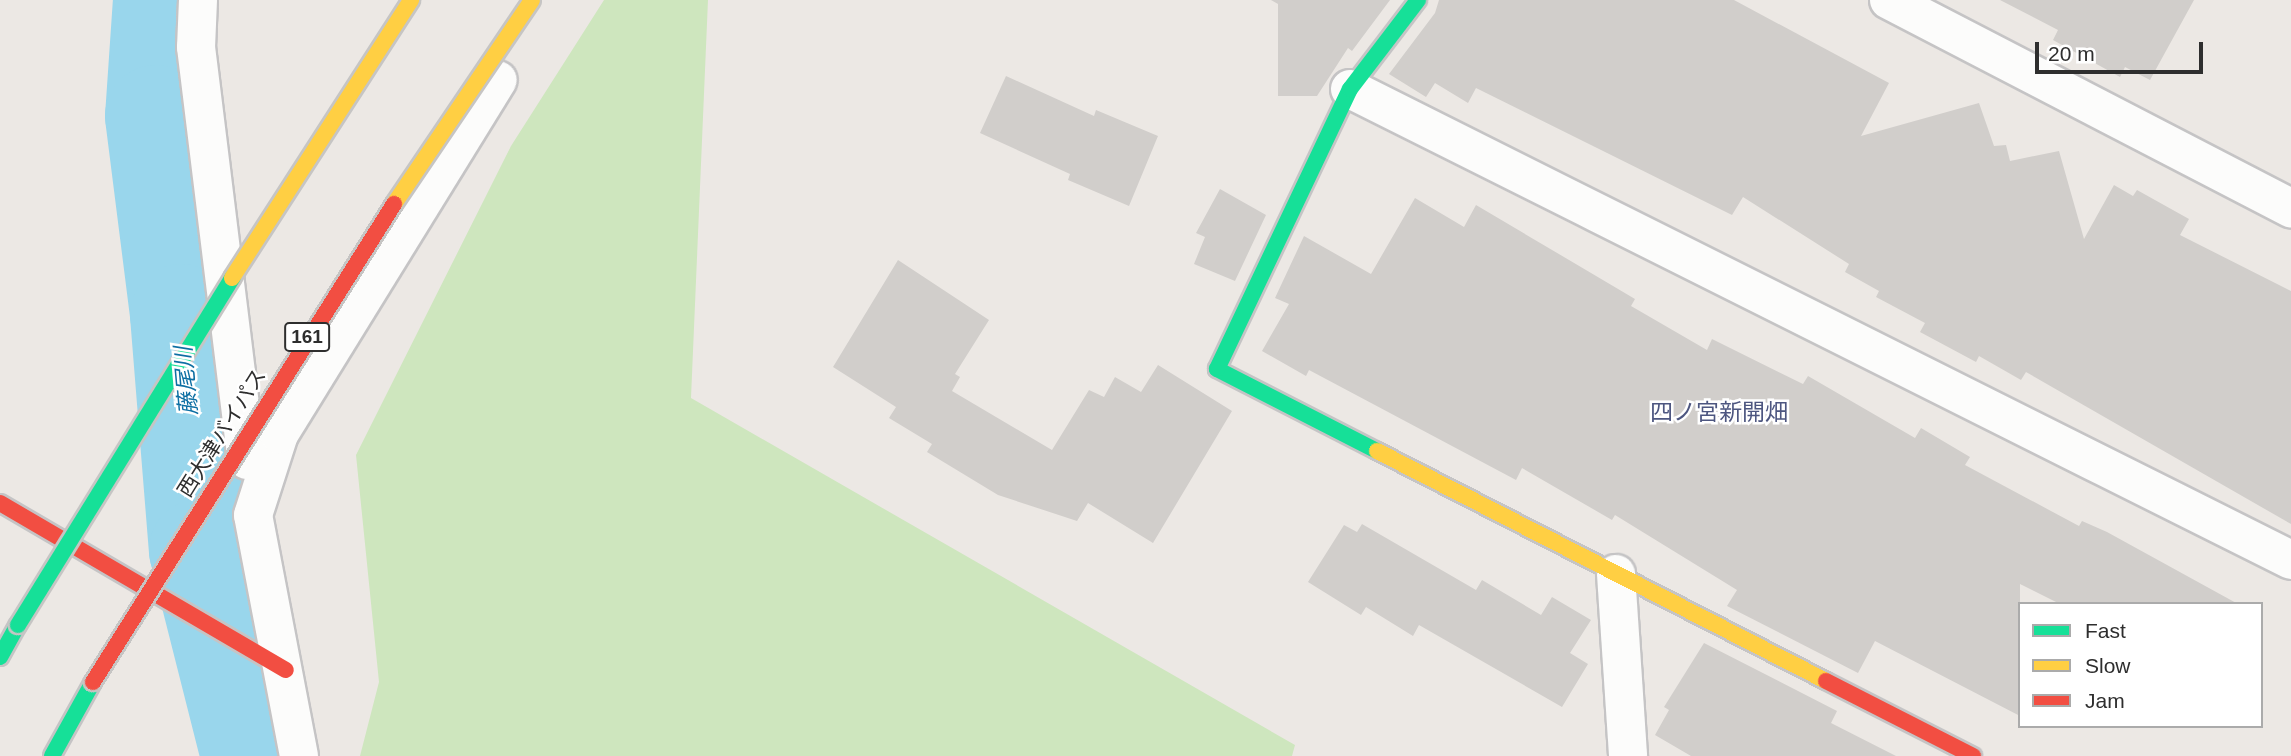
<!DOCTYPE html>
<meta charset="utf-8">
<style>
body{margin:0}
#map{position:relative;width:2291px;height:756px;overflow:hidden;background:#ece8e4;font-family:Helvetica,"Noto Sans JP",sans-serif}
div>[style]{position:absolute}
.green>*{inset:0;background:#cee6be}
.river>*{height:102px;margin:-51px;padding:0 51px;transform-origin:51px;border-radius:51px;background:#99d6ec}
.building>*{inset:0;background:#d1cecb}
.roads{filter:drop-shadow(2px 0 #c5c4c5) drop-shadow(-2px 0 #c5c4c5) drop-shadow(0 2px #c5c4c5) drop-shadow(0 -2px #c5c4c5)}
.street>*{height:38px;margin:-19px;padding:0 19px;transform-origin:19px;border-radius:19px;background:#fcfcfb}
.fast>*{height:16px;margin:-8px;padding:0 8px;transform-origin:8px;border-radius:8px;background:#16e098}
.slow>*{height:16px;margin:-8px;padding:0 8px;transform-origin:8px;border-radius:8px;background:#ffcf43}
.jam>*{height:16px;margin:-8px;padding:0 8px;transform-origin:8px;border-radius:8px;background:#f24e42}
.bridges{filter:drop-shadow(2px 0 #c6c5c4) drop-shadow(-2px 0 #c6c5c4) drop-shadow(0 2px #c6c5c4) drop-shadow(0 -2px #c6c5c4)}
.fast-bridge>*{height:16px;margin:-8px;padding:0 8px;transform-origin:8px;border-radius:8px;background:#16e098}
.slow-bridge>*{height:16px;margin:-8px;padding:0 8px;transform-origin:8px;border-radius:8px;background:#ffcf43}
.jam-bridge>*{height:16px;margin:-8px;padding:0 8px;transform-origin:8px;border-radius:8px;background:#f24e42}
span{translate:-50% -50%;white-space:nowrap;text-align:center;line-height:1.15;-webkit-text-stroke:5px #fff;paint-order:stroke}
.shield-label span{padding:2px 5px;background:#fff;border:2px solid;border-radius:5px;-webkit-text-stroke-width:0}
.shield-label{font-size:19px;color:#2e2e2e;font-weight:700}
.street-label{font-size:21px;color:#2e2e2e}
.water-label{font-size:23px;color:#0d6fa3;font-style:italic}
.neighbourhood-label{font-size:23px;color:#4d5680}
.legend{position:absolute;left:2018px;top:602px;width:245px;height:126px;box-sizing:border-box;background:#fff;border:2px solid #ababab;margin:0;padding:9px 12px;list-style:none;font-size:21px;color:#2e2e2e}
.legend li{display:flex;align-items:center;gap:14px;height:35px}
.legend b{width:35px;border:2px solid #ababab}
.scale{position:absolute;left:2035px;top:42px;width:168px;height:32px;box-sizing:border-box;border:4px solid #2e2e2e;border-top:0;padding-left:9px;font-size:21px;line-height:24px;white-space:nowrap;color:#2e2e2e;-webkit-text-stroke:5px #fff;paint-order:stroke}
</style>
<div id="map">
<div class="green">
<div style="clip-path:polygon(604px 0,708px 0,691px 398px,1295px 745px,1292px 756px,360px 756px,379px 682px,356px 455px,511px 146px)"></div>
</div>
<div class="river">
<div style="left:164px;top:0;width:116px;rotate:93.9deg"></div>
<div style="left:156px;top:116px;width:201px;rotate:82.8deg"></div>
<div style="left:181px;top:315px;width:236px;rotate:85.4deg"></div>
<div style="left:200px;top:550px;width:212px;rotate:75.8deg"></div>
</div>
<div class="building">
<div style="clip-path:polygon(1271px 0,1390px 0,1352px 51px,1348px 48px,1317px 96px,1278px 96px,1278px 4px)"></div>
<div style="clip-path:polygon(1439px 0,1734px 0,1889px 83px,1861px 136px,1979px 103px,1994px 146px,2006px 145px,2010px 161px,2059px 151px,2084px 239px,2114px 185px,2133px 196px,2137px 190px,2189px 219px,2180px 235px,2291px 291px,2291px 524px,2026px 372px,2021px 380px,1979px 356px,1976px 362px,1920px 332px,1925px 323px,1876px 297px,1879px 291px,1845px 272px,1849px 264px,1743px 197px,1732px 215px,1476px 88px,1468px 103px,1435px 83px,1426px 97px,1389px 74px,1435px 13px)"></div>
<div style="clip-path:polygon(2000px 0,2194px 0,2150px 80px,2125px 67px,2120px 77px,2053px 40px,2058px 30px)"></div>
<div style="clip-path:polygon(1006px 76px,1094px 116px,1096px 110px,1158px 136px,1129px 206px,1068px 180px,1070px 174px,980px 133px)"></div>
<div style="clip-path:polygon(1220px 189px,1266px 215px,1235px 281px,1194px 264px,1205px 237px,1196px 233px)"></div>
<div style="clip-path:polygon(1415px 198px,1464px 227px,1476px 205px,1635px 299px,1631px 306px,1707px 350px,1712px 339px,1803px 384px,1808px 376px,1915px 438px,1921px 428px,1970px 457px,1965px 465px,2079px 526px,2082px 521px,2107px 532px,2238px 604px,2060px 604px,2020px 584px,2020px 716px,1875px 641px,1858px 673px,1727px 606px,1737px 590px,1615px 515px,1612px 520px,1522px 468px,1516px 480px,1309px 370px,1306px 376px,1262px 351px,1289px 304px,1275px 298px,1304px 236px,1371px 274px)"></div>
<div style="clip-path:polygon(898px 260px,989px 320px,955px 374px,960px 377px,952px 391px,1052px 450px,1089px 390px,1104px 397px,1115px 377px,1141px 392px,1158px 365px,1232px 411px,1153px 543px,1088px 503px,1077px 521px,998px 495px,927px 452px,932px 444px,889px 418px,896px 407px,833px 367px)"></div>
<div style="clip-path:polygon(1362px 524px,1476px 590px,1482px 580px,1541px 615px,1552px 597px,1591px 620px,1570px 653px,1588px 664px,1562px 707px,1419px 625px,1413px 636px,1366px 607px,1361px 615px,1308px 582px,1344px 525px,1357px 532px)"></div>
<div style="clip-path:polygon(1704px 643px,1837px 711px,1831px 723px,1896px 756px,1691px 756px,1655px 735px,1669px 710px,1664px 707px)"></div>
</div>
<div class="roads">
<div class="street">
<div style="left:198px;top:0;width:47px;rotate:92.4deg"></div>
<div style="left:196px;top:47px;width:416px;rotate:83deg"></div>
<div style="left:1889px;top:0;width:453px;rotate:27.4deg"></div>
<div style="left:1350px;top:89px;width:1052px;rotate:26.59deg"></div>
<div style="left:1616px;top:574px;width:182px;rotate:86.2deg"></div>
<div style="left:299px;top:756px;width:245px;rotate:-100.8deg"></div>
<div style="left:253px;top:515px;width:85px;rotate:-72.2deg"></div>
<div style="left:279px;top:434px;width:416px;rotate:-58.3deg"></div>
</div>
<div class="fast">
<div style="left:1377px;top:451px;width:180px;rotate:-152.9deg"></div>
<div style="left:1217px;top:369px;width:310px;rotate:-64.6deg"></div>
<div style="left:1350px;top:89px;width:112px;rotate:-52.6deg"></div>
<div style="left:0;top:657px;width:37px;rotate:-61deg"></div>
<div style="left:52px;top:756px;width:85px;rotate:-61deg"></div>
</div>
<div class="slow">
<div style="left:1377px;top:451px;width:504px;rotate:27.12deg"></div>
</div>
<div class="jam">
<div style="left:0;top:503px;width:331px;rotate:30.3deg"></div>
<div style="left:1826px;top:681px;width:165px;rotate:27deg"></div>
</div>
</div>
<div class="bridges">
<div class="fast-bridge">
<div style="left:18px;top:625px;width:408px;rotate:-58.3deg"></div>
</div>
<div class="slow-bridge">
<div style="left:394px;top:204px;width:246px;rotate:-55.9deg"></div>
<div style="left:232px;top:278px;width:331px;rotate:-57.2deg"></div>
</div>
<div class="jam-bridge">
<div style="left:93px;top:682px;width:565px;rotate:-57.8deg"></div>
</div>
</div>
<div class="shield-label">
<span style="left:307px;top:337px">161</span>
</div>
<div class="street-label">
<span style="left:222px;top:433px;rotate:-58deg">西大津バイパス</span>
</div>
<div class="water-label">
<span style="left:186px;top:381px;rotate:-95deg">藤尾川</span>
</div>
<div class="neighbourhood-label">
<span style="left:1719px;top:412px">四ノ宮新開畑</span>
</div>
<ul class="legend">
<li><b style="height:9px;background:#16e098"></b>Fast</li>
<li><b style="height:9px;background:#ffcf43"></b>Slow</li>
<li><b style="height:9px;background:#f24e42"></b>Jam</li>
</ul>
<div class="scale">20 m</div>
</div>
